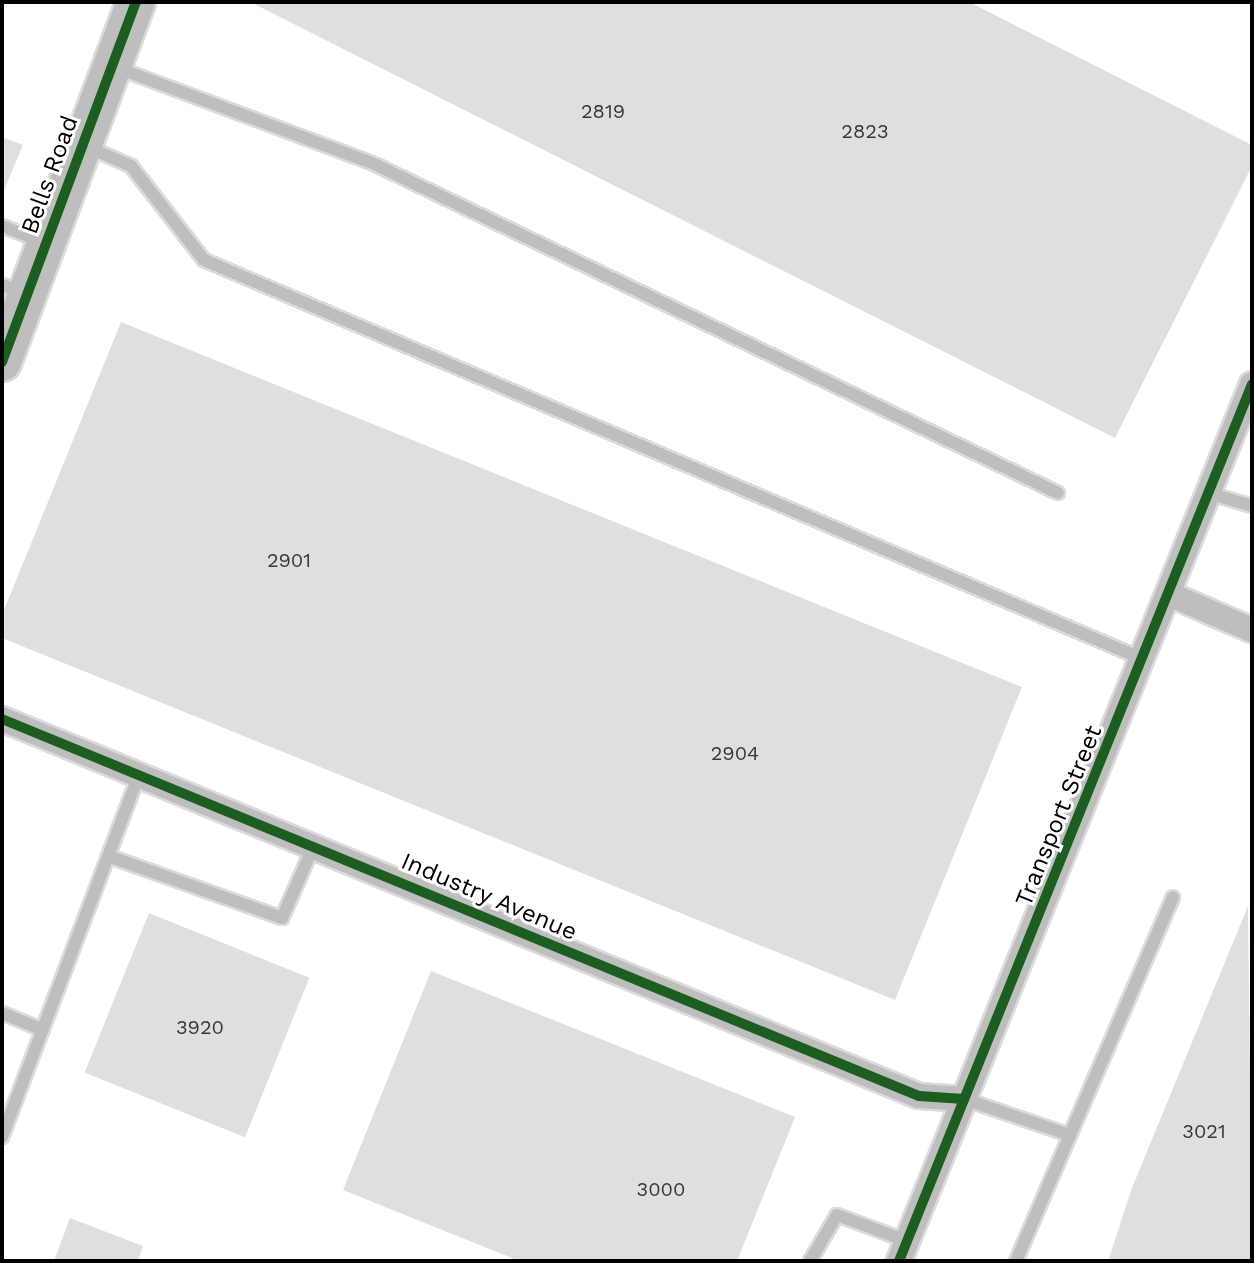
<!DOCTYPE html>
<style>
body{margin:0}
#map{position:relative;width:1254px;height:1263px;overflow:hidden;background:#fff;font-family:"Work Sans",sans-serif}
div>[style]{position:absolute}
.building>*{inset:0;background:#dfdfdf;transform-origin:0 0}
.roads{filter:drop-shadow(2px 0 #dbdbdb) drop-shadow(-2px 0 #dbdbdb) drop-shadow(0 2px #dbdbdb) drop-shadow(0 -2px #dbdbdb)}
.service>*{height:12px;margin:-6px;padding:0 6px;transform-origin:6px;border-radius:6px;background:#bebebe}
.minor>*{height:24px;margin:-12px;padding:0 12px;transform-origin:12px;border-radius:12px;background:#bebebe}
.primary>*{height:38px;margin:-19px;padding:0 19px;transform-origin:19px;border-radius:19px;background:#bebebe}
.cycleway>*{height:10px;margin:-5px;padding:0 5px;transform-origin:5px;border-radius:5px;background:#1b5e20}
span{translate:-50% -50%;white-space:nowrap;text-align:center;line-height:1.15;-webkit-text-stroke:6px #fff;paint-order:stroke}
.number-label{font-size:20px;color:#383838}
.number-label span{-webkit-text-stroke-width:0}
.street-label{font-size:24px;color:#000}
.frame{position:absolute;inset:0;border:4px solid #000;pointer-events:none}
</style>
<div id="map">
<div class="building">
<div style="clip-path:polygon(250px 2px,969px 2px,1252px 145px,1252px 166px,1115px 438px)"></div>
<div style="clip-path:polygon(2px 137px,23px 145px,2px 195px)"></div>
<div style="clip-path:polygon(121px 322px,1022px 687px,895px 1000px,2px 638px,2px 615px)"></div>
<div style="clip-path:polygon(1248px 906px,1252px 1261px,1108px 1261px,1132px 1188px)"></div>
<div style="left:149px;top:913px;width:173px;height:172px;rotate:22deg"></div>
<div style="clip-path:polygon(431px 971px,795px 1117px,737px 1261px,519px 1261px,343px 1190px)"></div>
<div style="clip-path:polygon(70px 1218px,143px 1246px,138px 1261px,54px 1261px)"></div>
</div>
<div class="roads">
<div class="service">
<div style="left:115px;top:67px;width:274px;rotate:20.5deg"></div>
<div style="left:372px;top:163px;width:761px;rotate:25.69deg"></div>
<div style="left:88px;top:147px;width:47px;rotate:23.8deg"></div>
<div style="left:131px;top:166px;width:119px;rotate:52.2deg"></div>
<div style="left:204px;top:260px;width:1022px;rotate:23.03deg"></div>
<div style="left:2px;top:226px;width:44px;rotate:21.3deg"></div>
<div style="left:2px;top:285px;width:23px;rotate:20deg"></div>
<div style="left:1208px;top:493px;width:46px;rotate:16.5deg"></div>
<div style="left:108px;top:856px;width:185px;rotate:19.6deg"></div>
<div style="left:282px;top:918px;width:80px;rotate:-66.3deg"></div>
<div style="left:2px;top:1013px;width:44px;rotate:22.5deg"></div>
<div style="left:964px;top:1099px;width:112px;rotate:18.8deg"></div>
<div style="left:1070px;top:1135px;width:259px;rotate:-66.6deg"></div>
<div style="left:2px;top:1137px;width:388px;rotate:-69.3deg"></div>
<div style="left:810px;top:1261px;width:53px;rotate:-59.6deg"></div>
<div style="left:837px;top:1215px;width:75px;rotate:20.4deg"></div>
<div style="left:1016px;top:1261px;width:137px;rotate:-66.8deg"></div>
</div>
<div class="minor">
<div style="left:1171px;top:595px;width:88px;rotate:23.4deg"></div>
<div style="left:2px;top:719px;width:991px;rotate:22.35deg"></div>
<div style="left:919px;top:1096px;width:45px;rotate:3.8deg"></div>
<div style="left:899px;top:1261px;width:945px;rotate:-68.07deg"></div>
</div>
<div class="primary">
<div style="left:2px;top:362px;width:384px;rotate:-69.6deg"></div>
</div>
</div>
<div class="cycleway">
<div style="left:2px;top:362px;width:384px;rotate:-69.6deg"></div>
<div style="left:2px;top:719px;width:991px;rotate:22.35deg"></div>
<div style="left:919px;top:1096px;width:45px;rotate:3.8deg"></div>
<div style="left:899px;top:1261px;width:945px;rotate:-68.07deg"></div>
</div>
<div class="number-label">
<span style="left:603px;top:111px">2819</span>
<span style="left:865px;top:131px">2823</span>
<span style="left:289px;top:560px">2901</span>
<span style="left:735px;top:753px">2904</span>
<span style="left:200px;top:1027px">3920</span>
<span style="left:1204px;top:1131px">3021</span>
<span style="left:661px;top:1189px">3000</span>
</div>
<div class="street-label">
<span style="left:50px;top:175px;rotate:-70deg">Bells Road</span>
<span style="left:1059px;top:816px;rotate:-68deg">Transport Street</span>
<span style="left:489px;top:897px;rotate:23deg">Industry Avenue</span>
</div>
<div class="frame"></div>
</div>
